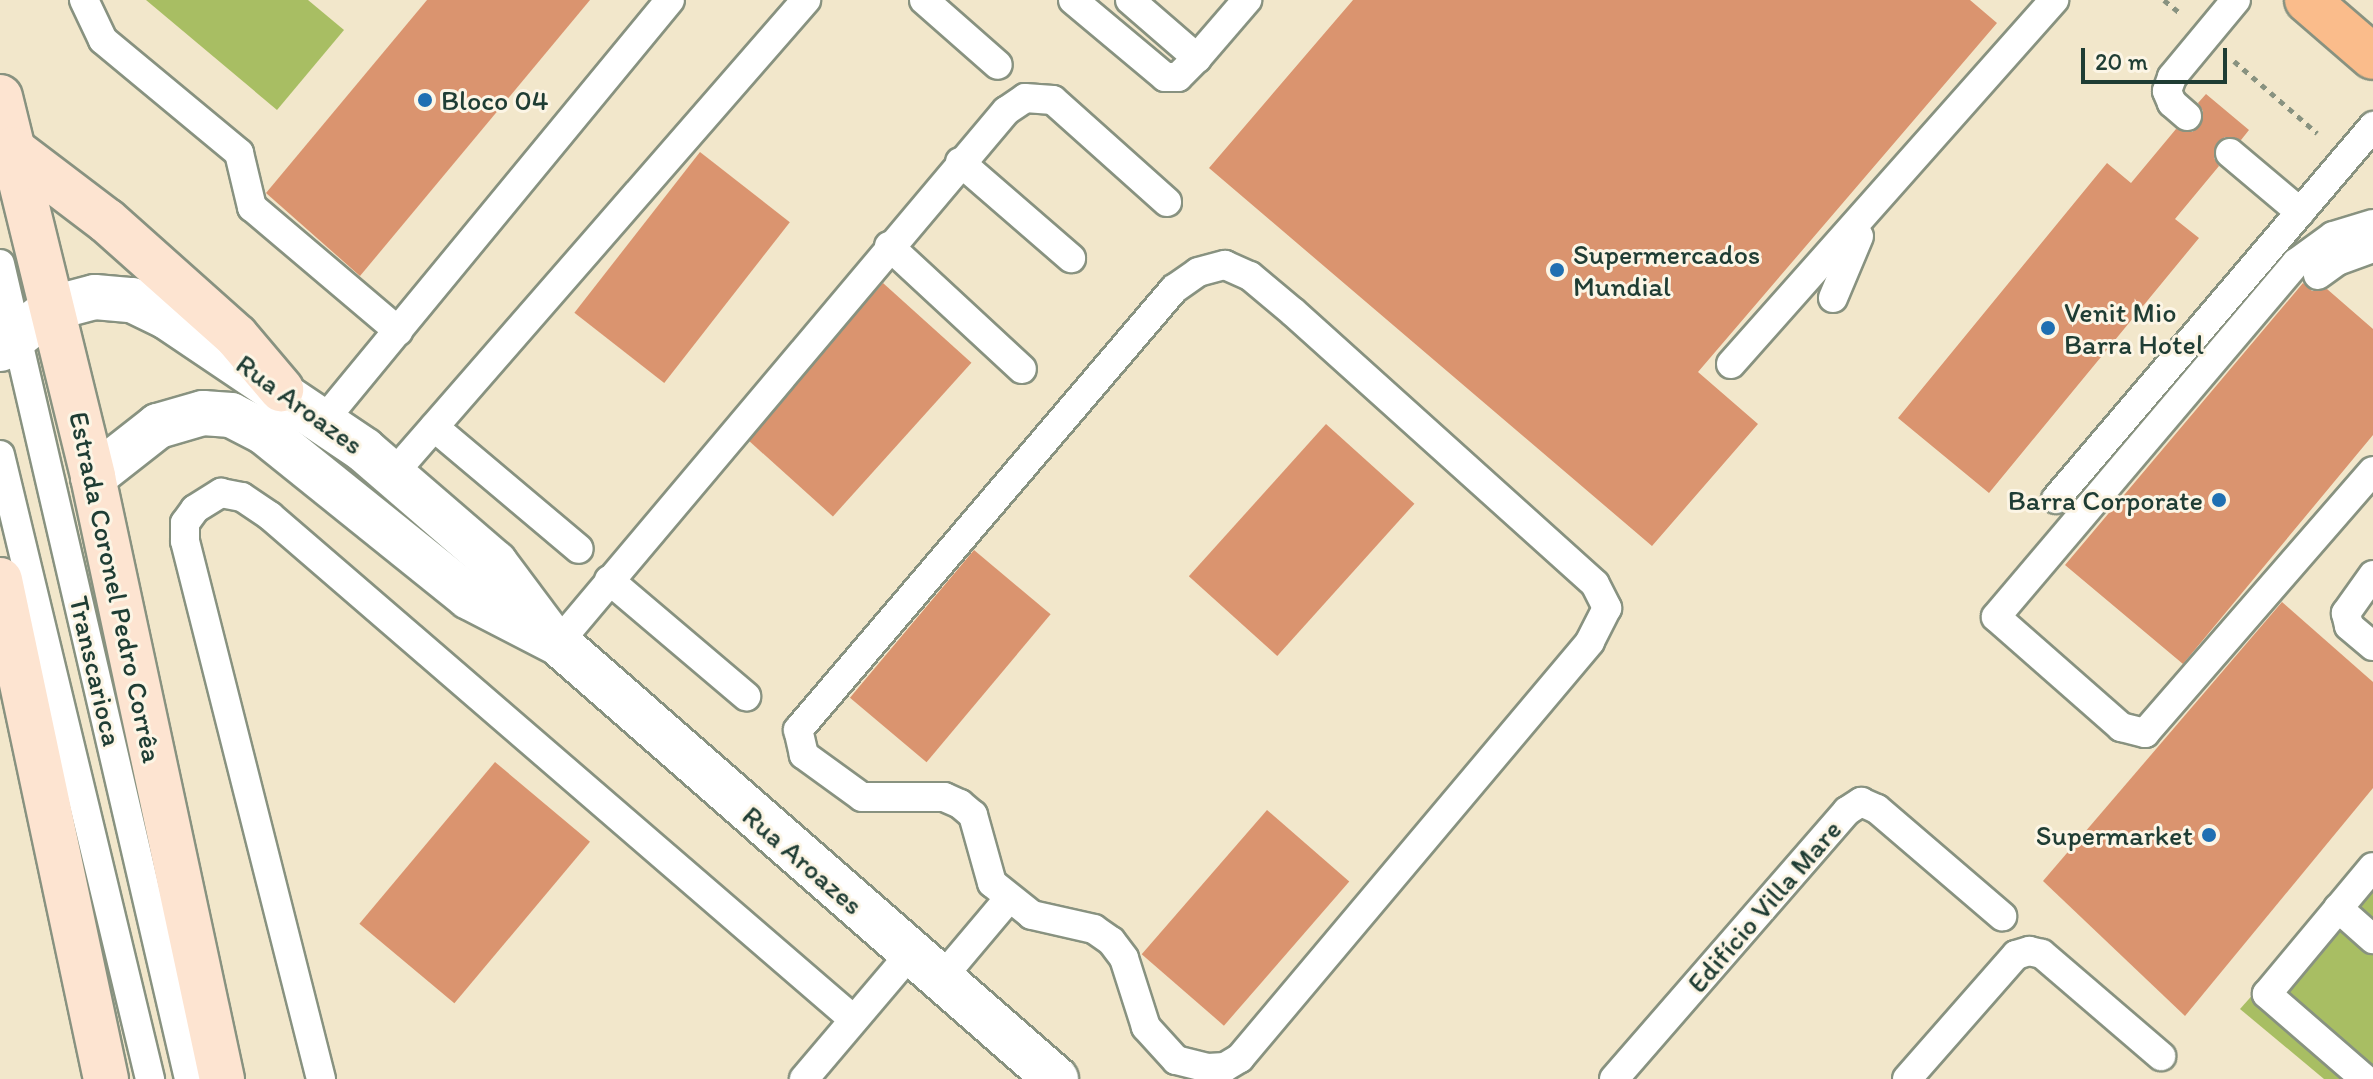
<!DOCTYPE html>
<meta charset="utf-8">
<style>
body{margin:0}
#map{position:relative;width:2373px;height:1079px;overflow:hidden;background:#f2e7cb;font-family:Itim,sans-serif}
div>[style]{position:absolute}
.green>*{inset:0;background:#a8be63}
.building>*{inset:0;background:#da946f;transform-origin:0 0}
.path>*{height:5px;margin-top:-2.5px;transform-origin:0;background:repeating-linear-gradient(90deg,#889280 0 6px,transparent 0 12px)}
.roads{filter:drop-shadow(2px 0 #889280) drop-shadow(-2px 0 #889280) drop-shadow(0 2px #889280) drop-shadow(0 -2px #889280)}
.lane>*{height:28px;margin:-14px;padding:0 14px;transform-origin:14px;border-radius:14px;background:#fff}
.street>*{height:44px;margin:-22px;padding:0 22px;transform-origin:22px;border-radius:22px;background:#fff}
.secondary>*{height:44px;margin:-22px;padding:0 22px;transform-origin:22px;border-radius:22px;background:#fde4d1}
.primary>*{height:44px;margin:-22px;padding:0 22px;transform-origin:22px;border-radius:22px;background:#fabc8b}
.dots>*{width:22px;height:22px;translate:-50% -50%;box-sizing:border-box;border:4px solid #fcf5e5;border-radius:50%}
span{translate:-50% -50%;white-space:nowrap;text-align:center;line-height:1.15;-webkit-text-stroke:6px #fcf5e5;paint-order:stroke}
.poi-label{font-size:28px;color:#1f3d34}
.left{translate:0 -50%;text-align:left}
.right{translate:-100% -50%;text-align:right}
.street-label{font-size:28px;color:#1f3d34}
.scale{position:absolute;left:2081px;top:48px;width:146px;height:36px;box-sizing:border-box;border:4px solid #1f3d34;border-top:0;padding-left:10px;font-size:24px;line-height:28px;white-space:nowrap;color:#1f3d34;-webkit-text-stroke:6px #fcf5e5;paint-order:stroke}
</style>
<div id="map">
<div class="green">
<div style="clip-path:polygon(146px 0,308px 0,344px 30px,277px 110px)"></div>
<div style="clip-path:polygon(2373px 860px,2373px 1079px,2324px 1079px,2240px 1009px)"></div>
</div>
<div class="building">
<div style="clip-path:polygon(427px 0,590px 0,360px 276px,266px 193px)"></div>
<div style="clip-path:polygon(1353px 0,1970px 0,1997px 23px,1698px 372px,1758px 424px,1652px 546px,1209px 168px)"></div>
<div style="clip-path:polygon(2206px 94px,2249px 130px,2241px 140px,2225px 137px,2217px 143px,2214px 158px,2219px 166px,2175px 219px,2199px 238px,1989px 493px,1898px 418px,2107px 163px,2131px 183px,2176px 129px,2192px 132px,2200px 126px,2203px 111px,2198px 103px)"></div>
<div style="left:700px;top:152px;width:114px;height:204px;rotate:38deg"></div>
<div style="left:883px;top:283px;width:119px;height:207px;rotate:42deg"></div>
<div style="clip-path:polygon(2303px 283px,2312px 291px,2327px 289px,2373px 329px,2373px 435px,2183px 664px,2065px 565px)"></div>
<div style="left:1326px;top:424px;width:119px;height:205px;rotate:42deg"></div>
<div style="left:974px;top:550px;width:100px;height:193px;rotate:40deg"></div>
<div style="clip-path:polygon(2282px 602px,2373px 682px,2373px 788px,2185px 1016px,2043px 881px)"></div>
<div style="left:495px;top:762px;width:124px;height:211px;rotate:40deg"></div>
<div style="left:1267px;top:810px;width:109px;height:191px;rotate:41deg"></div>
</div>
<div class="path">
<div style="left:2164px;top:0;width:19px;rotate:39deg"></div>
<div style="left:2234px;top:61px;width:110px;rotate:40.9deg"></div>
</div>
<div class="roads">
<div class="lane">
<div style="left:84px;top:0;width:44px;rotate:64.6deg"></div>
<div style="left:103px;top:40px;width:177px;rotate:39.7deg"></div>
<div style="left:239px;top:153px;width:56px;rotate:76.5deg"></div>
<div style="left:252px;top:207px;width:192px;rotate:40.3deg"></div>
<div style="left:924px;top:0;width:98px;rotate:41.3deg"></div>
<div style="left:1073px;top:0;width:120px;rotate:39.9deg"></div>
<div style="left:1165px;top:77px;width:13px"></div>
<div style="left:1178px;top:77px;width:27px;rotate:-45deg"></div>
<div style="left:1130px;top:0;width:89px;rotate:40.9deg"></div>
<div style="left:1197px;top:58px;width:77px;rotate:-49.2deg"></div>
<div style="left:2187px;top:116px;width:20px;rotate:-139deg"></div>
<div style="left:2172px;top:103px;width:13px;rotate:-113deg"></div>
<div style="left:2167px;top:91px;width:15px;rotate:-70deg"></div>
<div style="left:2172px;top:77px;width:100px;rotate:-50.3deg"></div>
<div style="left:2230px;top:153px;width:92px;rotate:40.1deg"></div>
<div style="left:960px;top:162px;width:147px;rotate:40.9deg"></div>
<div style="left:2373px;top:224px;width:42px;rotate:163.3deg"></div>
<div style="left:2333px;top:236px;width:46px;rotate:143.9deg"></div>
<div style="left:2296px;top:263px;width:464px;rotate:130.3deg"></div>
<div style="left:1996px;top:617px;width:167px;rotate:41.3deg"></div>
<div style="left:2121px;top:727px;width:25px;rotate:14deg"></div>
<div style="left:2145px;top:733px;width:347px;rotate:-49deg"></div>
<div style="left:889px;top:246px;width:181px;rotate:42.8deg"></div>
<div style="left:0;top:264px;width:837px;rotate:76.94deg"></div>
<div style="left:1225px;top:265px;width:27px;rotate:24deg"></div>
<div style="left:1250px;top:276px;width:56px;rotate:39.9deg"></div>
<div style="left:1293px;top:312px;width:406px;rotate:42deg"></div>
<div style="left:1595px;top:584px;width:27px;rotate:63deg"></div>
<div style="left:1607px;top:608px;width:38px;rotate:117deg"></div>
<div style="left:1590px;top:642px;width:544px;rotate:130.08deg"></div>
<div style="left:1240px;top:1058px;width:17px;rotate:149deg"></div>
<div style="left:1225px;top:1067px;width:17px;rotate:177deg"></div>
<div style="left:1208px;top:1068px;width:33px;rotate:-166deg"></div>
<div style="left:1176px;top:1060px;width:45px;rotate:-132.3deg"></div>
<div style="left:1146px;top:1027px;width:72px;rotate:-107.7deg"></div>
<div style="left:1124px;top:958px;width:21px;rotate:-127deg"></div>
<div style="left:1111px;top:941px;width:21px;rotate:-145deg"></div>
<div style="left:1094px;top:929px;width:64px;rotate:-167.3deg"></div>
<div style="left:1032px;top:915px;width:51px;rotate:-141.3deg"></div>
<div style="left:992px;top:883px;width:71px;rotate:-105.6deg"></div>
<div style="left:973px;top:815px;width:17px;rotate:-140deg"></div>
<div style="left:960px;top:804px;width:17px;rotate:-156deg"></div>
<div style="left:944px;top:797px;width:82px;rotate:180deg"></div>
<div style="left:862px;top:797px;width:72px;rotate:-144.1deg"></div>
<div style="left:804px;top:755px;width:26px;rotate:-103deg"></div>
<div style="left:798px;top:730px;width:580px;rotate:-49.55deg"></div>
<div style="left:1174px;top:289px;width:29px;rotate:-35deg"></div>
<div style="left:1198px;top:272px;width:28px;rotate:-15deg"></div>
<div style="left:2318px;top:275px;width:24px;rotate:-36deg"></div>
<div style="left:2337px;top:261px;width:38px;rotate:-20deg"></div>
<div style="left:1833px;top:298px;width:67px;rotate:-67.2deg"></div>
<div style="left:1731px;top:364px;width:487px;rotate:-48.4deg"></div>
<div style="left:324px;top:420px;width:544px;rotate:-50.52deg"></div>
<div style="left:434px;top:427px;width:189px;rotate:40.1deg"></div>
<div style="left:0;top:455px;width:642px;rotate:76.48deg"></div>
<div style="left:393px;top:474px;width:629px;rotate:-48.93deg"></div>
<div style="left:2056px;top:499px;width:490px;rotate:-49.6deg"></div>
<div style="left:2373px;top:575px;width:47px;rotate:125.4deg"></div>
<div style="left:2346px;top:613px;width:13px;rotate:77deg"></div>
<div style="left:2349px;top:626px;width:31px;rotate:40deg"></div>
<div style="left:609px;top:580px;width:180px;rotate:40.3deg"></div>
<div style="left:558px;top:643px;width:696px;rotate:-49.9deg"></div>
<div style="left:1006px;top:111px;width:23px;rotate:-34deg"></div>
<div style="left:1025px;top:98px;width:28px;rotate:4deg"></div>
<div style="left:1053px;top:100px;width:153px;rotate:41.8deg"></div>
<div style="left:2338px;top:908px;width:47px;rotate:41.5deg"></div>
<div style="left:940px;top:980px;width:107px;rotate:-49.9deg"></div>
<div style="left:321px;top:1079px;width:555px;rotate:-104.19deg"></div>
<div style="left:185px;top:541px;width:18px;rotate:-90deg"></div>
<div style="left:185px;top:523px;width:17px;rotate:-54deg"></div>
<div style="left:195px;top:509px;width:31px;rotate:-32deg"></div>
<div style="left:221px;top:493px;width:21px;rotate:11deg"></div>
<div style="left:242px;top:497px;width:34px;rotate:34deg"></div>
<div style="left:270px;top:516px;width:771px;rotate:40.79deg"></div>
<div style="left:804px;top:1079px;width:165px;rotate:-49.7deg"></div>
<div style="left:1614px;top:1079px;width:355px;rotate:-49deg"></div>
<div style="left:1847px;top:811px;width:17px;rotate:-33deg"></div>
<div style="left:1861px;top:802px;width:17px;rotate:24deg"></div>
<div style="left:1877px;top:809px;width:165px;rotate:40.6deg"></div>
<div style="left:1907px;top:1079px;width:165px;rotate:-48.7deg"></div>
<div style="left:2016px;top:955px;width:14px;rotate:-17deg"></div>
<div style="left:2029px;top:951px;width:13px;rotate:13deg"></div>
<div style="left:2042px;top:954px;width:157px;rotate:40.6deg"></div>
<div style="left:2365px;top:1079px;width:130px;rotate:-139.1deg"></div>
<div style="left:2267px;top:994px;width:165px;rotate:-50.2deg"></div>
</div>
<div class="street">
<div style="left:0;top:349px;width:67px;rotate:-37.7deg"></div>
<div style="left:53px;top:308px;width:43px;rotate:-14.7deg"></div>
<div style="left:95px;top:297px;width:37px;rotate:5deg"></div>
<div style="left:132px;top:300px;width:39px;rotate:26deg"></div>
<div style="left:167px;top:317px;width:238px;rotate:34deg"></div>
<div style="left:364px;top:450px;width:173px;rotate:40.8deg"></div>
<div style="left:495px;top:563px;width:84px;rotate:53.3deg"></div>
<div style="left:93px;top:477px;width:83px;rotate:-38.1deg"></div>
<div style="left:158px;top:426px;width:47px;rotate:-16.1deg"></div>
<div style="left:203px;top:413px;width:28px;rotate:4deg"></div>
<div style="left:231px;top:415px;width:37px;rotate:27deg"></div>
<div style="left:264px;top:432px;width:263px;rotate:38.8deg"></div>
<div style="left:469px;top:597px;width:100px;rotate:27.3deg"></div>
<div style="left:558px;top:643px;width:662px;rotate:41.2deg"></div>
</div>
<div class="secondary">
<div style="left:0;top:97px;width:391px;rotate:76.2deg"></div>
<div style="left:93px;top:477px;width:616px;rotate:77.91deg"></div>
<div style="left:12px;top:149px;width:119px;rotate:37.2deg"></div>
<div style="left:107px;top:221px;width:173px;rotate:41.7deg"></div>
<div style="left:236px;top:336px;width:70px;rotate:49.7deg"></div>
<div style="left:0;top:580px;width:510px;rotate:78.01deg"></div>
</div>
<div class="primary">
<div style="left:2307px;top:0;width:87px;rotate:40.8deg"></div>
</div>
</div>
<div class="dots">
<div style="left:425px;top:100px;background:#1f6fb2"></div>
<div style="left:1557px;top:270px;background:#1f6fb2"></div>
<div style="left:2048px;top:328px;background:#1f6fb2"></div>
<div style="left:2219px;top:500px;background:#1f6fb2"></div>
<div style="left:2209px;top:835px;background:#1f6fb2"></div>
</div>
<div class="poi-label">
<span class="left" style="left:441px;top:100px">Bloco 04</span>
<span class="left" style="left:1573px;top:270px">Supermercados<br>Mundial</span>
<span class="left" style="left:2064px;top:328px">Venit Mio<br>Barra Hotel</span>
<span class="right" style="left:2203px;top:500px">Barra Corporate</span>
<span class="right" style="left:2193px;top:835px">Supermarket</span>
</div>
<div class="street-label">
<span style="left:300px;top:404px;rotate:36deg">Rua Aroazes</span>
<span style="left:116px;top:587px;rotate:78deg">Estrada Coronel Pedro Corrêa</span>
<span style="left:96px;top:671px;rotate:77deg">Transcarioca</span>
<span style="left:803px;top:860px;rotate:41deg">Rua Aroazes</span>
<span style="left:1764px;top:906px;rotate:-49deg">Edifício Villa Mare</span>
</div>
<div class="scale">20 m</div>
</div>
